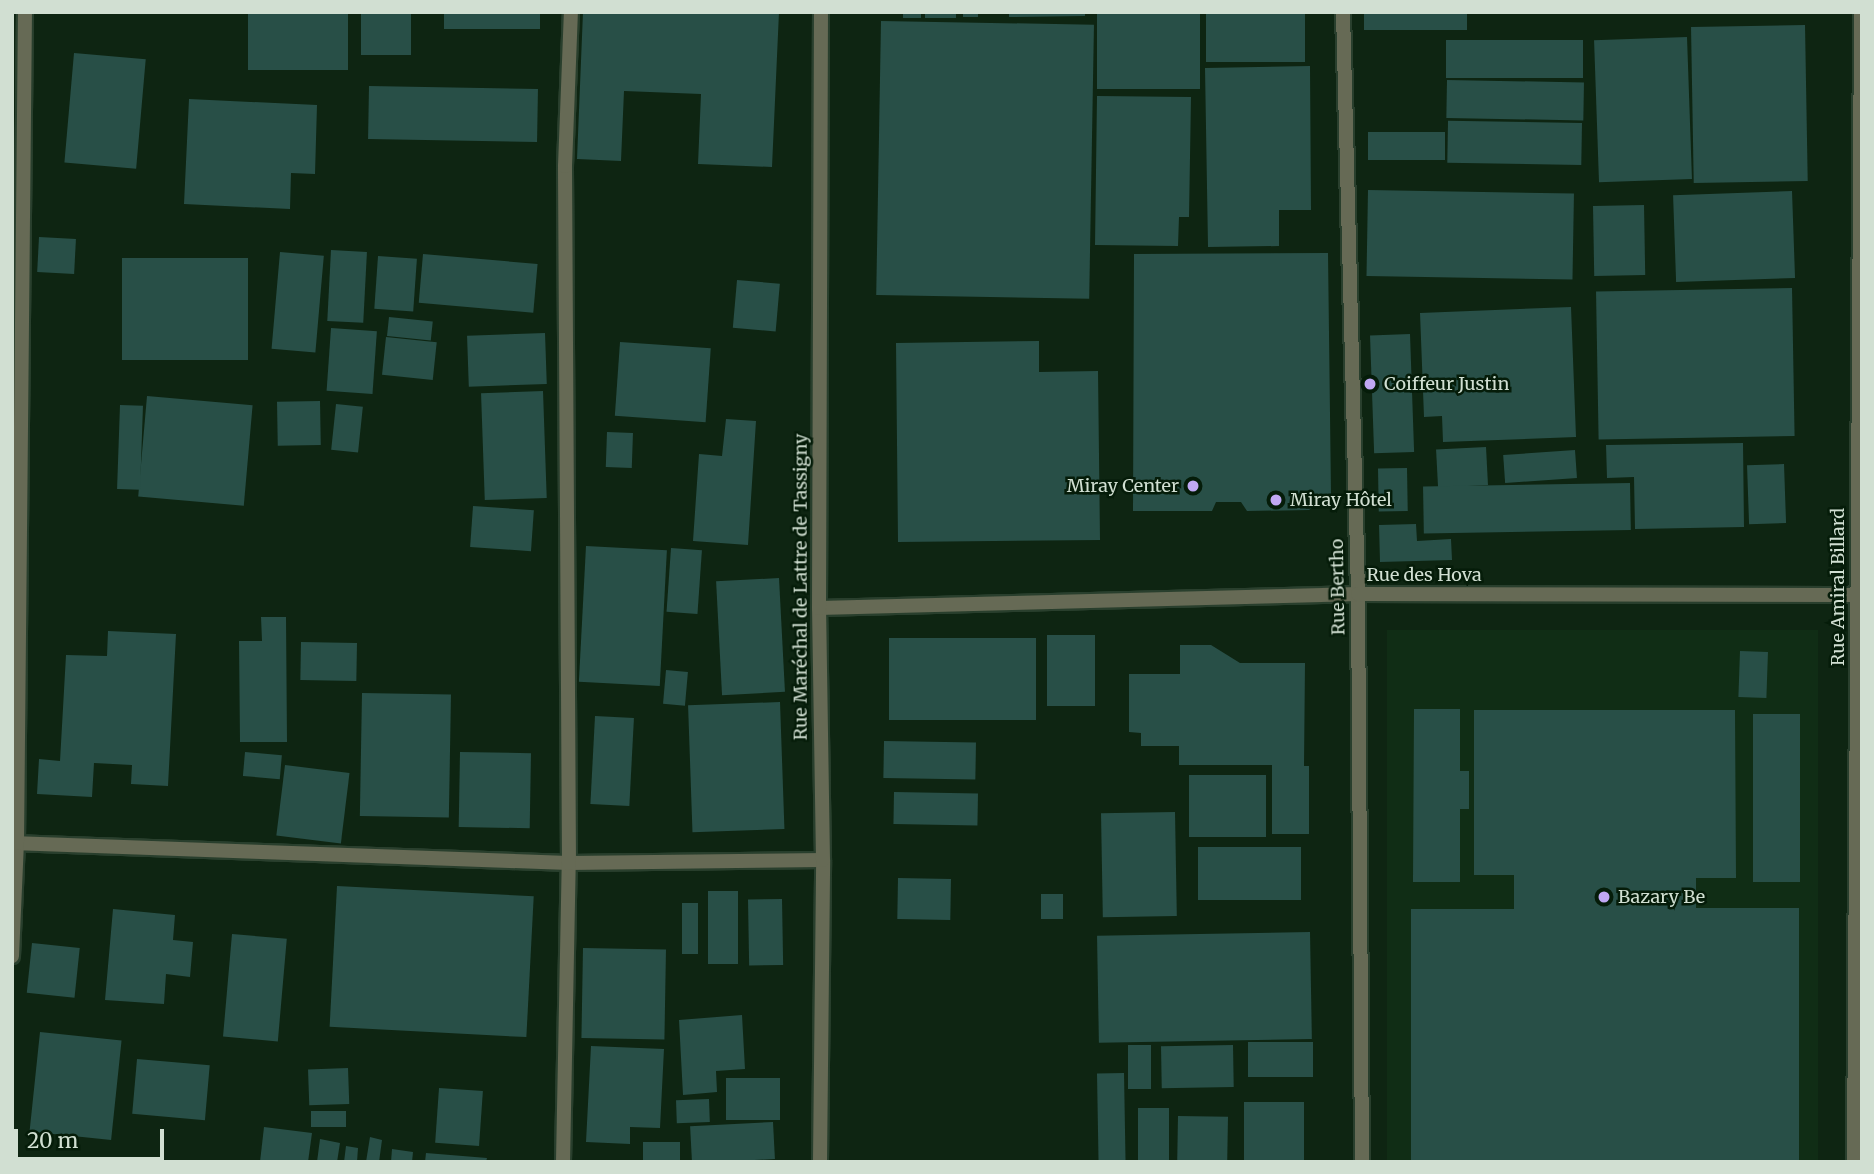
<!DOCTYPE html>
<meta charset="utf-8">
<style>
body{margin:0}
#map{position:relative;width:1874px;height:1174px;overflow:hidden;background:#0e2512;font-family:Merriweather,serif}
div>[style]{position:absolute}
.built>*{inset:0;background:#102d15;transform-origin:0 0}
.building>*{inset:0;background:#284f47;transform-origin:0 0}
.roads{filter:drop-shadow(2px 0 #293f2d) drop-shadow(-2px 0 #293f2d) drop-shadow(0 2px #293f2d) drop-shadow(0 -2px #293f2d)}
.minor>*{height:14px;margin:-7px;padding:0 7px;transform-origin:7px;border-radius:7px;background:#666a55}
.tertiary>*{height:14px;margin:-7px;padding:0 7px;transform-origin:7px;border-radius:7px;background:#666a55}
.dots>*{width:19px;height:19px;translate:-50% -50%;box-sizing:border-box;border:4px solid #051c09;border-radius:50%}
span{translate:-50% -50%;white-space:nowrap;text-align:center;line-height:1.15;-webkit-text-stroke:5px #051c09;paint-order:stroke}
.poi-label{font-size:18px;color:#d1dfd2}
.left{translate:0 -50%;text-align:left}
.right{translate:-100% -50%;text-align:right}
.street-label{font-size:18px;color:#d1dfd2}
.frame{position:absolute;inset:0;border:14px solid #d1dfd2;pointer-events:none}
.scale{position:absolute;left:14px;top:1129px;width:150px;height:32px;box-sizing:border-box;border:4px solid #d1dfd2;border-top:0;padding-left:9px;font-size:21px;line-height:24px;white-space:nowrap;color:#d1dfd2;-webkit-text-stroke:5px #051c09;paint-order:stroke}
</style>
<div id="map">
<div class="built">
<div style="left:1818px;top:630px;width:532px;height:431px;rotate:90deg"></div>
</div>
<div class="building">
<div style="left:248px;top:12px;width:100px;height:58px"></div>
<div style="left:361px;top:12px;width:50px;height:43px"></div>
<div style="left:444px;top:12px;width:96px;height:17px"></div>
<div style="clip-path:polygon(583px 12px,779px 12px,772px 167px,698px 164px,701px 94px,624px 91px,621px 161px,577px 159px)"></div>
<div style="left:903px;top:12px;width:18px;height:6px"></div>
<div style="left:925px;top:12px;width:31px;height:6px"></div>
<div style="left:963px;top:12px;width:15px;height:5px"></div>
<div style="clip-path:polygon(1009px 12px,1085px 12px,1085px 16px,1009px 17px)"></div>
<div style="left:1097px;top:12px;width:103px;height:77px"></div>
<div style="left:1206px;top:12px;width:99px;height:50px"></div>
<div style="left:1364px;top:12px;width:103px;height:18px"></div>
<div style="left:881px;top:21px;width:213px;height:274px;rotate:1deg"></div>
<div style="left:1805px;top:25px;width:156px;height:114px;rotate:89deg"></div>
<div style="left:1687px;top:37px;width:142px;height:93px;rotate:88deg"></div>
<div style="left:1446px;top:40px;width:137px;height:38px"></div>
<div style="left:74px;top:53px;width:72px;height:110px;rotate:5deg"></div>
<div style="clip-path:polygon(1310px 66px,1311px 210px,1279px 210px,1279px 246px,1208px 247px,1205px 68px)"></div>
<div style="left:1447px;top:80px;width:137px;height:38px;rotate:1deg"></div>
<div style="left:369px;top:86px;width:169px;height:53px;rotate:1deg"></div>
<div style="clip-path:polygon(1097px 96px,1191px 97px,1189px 217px,1179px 217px,1178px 246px,1095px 245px)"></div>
<div style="clip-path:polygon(189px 99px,317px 105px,315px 174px,291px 173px,290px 209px,184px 204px)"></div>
<div style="left:1582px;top:123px;width:42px;height:134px;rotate:91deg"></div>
<div style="left:1368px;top:132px;width:77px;height:28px"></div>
<div style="left:1368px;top:190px;width:206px;height:86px;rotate:1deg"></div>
<div style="left:1792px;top:191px;width:87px;height:119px;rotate:88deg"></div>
<div style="left:1644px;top:205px;width:70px;height:51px;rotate:89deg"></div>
<div style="left:39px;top:237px;width:37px;height:35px;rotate:3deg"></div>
<div style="left:331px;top:250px;width:36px;height:71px;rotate:3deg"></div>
<div style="left:280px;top:252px;width:44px;height:97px;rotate:5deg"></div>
<div style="clip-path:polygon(1328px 253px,1331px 494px,1309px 510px,1247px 511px,1241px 502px,1216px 502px,1212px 511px,1133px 511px,1134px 254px)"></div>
<div style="left:423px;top:254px;width:115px;height:49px;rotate:5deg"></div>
<div style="left:378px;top:256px;width:39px;height:53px;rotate:4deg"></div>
<div style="left:122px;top:258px;width:126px;height:102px"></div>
<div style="left:737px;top:280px;width:43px;height:48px;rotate:5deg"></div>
<div style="left:1792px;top:288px;width:148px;height:196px;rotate:89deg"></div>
<div style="clip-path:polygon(1571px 307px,1576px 437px,1443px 442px,1442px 416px,1424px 417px,1420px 313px)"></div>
<div style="left:389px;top:317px;width:44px;height:19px;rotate:6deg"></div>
<div style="left:331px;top:328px;width:46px;height:63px;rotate:4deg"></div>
<div style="left:545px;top:333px;width:51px;height:78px;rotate:88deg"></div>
<div style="left:1410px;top:334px;width:118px;height:40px;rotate:88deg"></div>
<div style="left:386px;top:337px;width:51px;height:38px;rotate:6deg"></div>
<div style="clip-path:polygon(1039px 341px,1039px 372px,1098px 371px,1100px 540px,898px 542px,896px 343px)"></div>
<div style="left:620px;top:342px;width:91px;height:74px;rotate:4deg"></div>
<div style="left:543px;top:391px;width:107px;height:62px;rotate:88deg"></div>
<div style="left:147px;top:396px;width:106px;height:101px;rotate:5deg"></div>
<div style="left:320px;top:401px;width:44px;height:43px;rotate:89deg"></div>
<div style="left:336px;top:404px;width:27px;height:46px;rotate:6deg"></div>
<div style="left:120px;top:405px;width:23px;height:84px;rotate:2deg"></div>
<div style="clip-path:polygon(726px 419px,756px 421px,748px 545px,693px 541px,699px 454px,722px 456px)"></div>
<div style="left:607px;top:432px;width:26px;height:35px;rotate:2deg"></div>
<div style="clip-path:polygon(1743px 443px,1744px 527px,1635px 529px,1634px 477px,1607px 478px,1606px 445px)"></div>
<div style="left:1486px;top:447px;width:38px;height:50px;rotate:87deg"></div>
<div style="left:1575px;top:450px;width:28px;height:72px;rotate:86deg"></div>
<div style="left:1784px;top:464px;width:59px;height:37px;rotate:88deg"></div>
<div style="left:1407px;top:468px;width:43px;height:29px;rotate:89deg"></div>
<div style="left:1630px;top:483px;width:47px;height:207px;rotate:89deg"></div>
<div style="left:473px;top:506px;width:61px;height:41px;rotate:4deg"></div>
<div style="clip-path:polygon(1416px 524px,1417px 541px,1451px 539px,1452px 560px,1380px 562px,1379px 525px)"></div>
<div style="left:586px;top:546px;width:81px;height:136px;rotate:3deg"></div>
<div style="left:671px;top:548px;width:31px;height:64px;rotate:4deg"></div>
<div style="left:779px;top:578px;width:114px;height:63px;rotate:87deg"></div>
<div style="clip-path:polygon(261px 617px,286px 617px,287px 742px,240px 742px,239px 641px,262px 641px)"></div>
<div style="clip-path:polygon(108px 631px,176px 634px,168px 786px,131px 784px,132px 765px,94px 763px,92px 797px,37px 794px,39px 759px,60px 761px,66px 655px,107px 656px)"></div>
<div style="left:1047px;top:635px;width:48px;height:71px"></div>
<div style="left:889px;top:638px;width:147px;height:82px"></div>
<div style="left:301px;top:642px;width:56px;height:38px;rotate:1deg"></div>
<div style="clip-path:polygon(1180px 645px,1211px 645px,1240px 663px,1305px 663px,1304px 766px,1309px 766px,1309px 834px,1272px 834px,1272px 765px,1179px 765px,1179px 746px,1141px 746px,1141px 733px,1129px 732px,1129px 674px,1180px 674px)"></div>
<div style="left:1740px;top:651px;width:28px;height:46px;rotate:2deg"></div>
<div style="left:666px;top:670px;width:22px;height:34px;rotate:5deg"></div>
<div style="left:362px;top:693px;width:89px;height:123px;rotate:1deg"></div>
<div style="left:780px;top:702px;width:127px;height:92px;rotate:88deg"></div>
<div style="clip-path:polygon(1414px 709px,1460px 709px,1460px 771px,1469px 771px,1469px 809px,1460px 809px,1460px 882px,1413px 882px)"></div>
<div style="clip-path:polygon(1474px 710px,1735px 710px,1736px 878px,1696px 878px,1696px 908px,1799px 908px,1799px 1162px,1411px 1162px,1411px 909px,1514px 909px,1514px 875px,1474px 875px)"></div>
<div style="left:1753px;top:714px;width:47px;height:168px"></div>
<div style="left:595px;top:716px;width:39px;height:88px;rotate:3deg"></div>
<div style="left:884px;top:741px;width:92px;height:37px;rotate:1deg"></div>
<div style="left:245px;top:752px;width:37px;height:24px;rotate:5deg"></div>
<div style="left:460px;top:752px;width:71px;height:75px;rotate:1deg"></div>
<div style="left:285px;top:765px;width:65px;height:71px;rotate:7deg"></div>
<div style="left:1189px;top:775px;width:77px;height:62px"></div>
<div style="left:894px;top:792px;width:84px;height:32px;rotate:1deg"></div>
<div style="left:1175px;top:812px;width:104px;height:74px;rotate:89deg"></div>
<div style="left:1301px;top:847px;width:53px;height:103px;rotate:90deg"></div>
<div style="left:898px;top:878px;width:53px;height:41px;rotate:1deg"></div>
<div style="left:337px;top:886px;width:197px;height:141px;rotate:3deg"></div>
<div style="left:708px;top:891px;width:30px;height:73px"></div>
<div style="left:1041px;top:894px;width:22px;height:25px"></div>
<div style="left:782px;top:899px;width:66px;height:34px;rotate:89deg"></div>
<div style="left:682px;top:903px;width:16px;height:51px"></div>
<div style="clip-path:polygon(113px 909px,175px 915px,173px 940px,193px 942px,190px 977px,166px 974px,164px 1004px,105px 1000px)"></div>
<div style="left:1310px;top:932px;width:107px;height:213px;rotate:89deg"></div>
<div style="left:232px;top:934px;width:55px;height:103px;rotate:5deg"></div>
<div style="left:32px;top:943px;width:48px;height:50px;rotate:6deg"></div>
<div style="left:583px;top:948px;width:83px;height:90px;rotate:1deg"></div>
<div style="clip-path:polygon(742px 1015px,745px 1069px,716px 1071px,717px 1092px,683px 1095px,679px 1020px)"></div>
<div style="left:40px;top:1032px;width:82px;height:100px;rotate:6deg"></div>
<div style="left:1248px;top:1042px;width:65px;height:35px"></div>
<div style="left:1128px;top:1045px;width:23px;height:44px"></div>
<div style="left:1233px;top:1045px;width:42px;height:72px;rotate:89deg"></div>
<div style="clip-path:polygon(591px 1046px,664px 1049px,660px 1128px,630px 1127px,630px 1144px,586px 1142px)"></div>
<div style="left:137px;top:1059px;width:73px;height:55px;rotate:5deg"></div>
<div style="left:348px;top:1068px;width:36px;height:40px;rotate:88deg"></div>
<div style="left:1124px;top:1073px;width:89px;height:27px;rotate:89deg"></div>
<div style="left:726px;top:1078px;width:54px;height:42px"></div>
<div style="left:439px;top:1088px;width:44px;height:55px;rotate:4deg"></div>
<div style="left:709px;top:1099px;width:23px;height:33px;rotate:88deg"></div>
<div style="left:1244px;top:1102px;width:60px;height:60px"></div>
<div style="left:1138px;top:1108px;width:31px;height:54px"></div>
<div style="left:346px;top:1111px;width:16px;height:35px;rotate:90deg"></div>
<div style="left:1178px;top:1116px;width:50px;height:46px;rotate:1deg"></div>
<div style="left:773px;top:1122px;width:37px;height:83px;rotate:87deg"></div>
<div style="clip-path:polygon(264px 1127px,312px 1133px,308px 1162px,260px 1162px)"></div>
<div style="clip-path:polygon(370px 1137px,382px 1140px,379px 1162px,366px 1162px)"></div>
<div style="clip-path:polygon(320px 1139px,340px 1143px,337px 1162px,317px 1162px)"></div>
<div style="left:643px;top:1142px;width:37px;height:20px"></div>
<div style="clip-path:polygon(346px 1146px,358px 1148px,357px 1162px,344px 1162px)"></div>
<div style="clip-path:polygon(392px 1149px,413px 1152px,412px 1162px,391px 1162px)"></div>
<div style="clip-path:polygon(426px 1153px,487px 1158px,486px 1162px,425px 1162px)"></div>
</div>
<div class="roads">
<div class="minor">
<div style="left:1343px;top:12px;width:582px;rotate:88.52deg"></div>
<div style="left:1358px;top:594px;width:568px;rotate:89.6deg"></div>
<div style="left:819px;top:608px;width:539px;rotate:-1.49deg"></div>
<div style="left:1358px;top:594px;width:504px;rotate:0.11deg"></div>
<div style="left:12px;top:843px;width:557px;rotate:2.06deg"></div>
<div style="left:569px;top:863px;width:254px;rotate:-0.7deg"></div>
<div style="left:12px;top:956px;width:113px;rotate:-87.5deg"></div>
<div style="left:17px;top:843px;width:831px;rotate:-89.45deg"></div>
<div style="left:563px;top:1162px;width:299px;rotate:-88.9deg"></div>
<div style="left:569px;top:863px;width:697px;rotate:-90.33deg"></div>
<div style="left:565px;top:166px;width:154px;rotate:-87.8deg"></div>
</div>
<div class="tertiary">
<div style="left:820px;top:1162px;width:302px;rotate:-89.4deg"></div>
<div style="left:823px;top:860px;width:252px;rotate:-90.9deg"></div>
<div style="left:819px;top:608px;width:596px;rotate:-89.81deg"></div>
<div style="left:1854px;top:1162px;width:1150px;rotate:-89.65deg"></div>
</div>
</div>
<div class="dots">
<div style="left:1370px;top:384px;background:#c1a8f3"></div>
<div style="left:1193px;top:486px;background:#c1a8f3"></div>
<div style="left:1276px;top:500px;background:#c1a8f3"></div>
<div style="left:1604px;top:897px;background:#c1a8f3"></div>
</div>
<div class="poi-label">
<span class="left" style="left:1384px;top:384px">Coiffeur Justin</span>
<span class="right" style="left:1179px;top:486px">Miray Center</span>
<span class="left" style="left:1290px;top:500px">Miray Hôtel</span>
<span class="left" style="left:1618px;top:897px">Bazary Be</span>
</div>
<div class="street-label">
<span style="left:1424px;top:575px">Rue des Hova</span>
<span style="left:801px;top:587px;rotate:-90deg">Rue Maréchal de Lattre de Tassigny</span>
<span style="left:1338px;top:587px;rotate:-91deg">Rue Bertho</span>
<span style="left:1838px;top:587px;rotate:-90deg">Rue Amiral Billard</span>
</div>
<div class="frame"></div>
<div class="scale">20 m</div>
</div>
